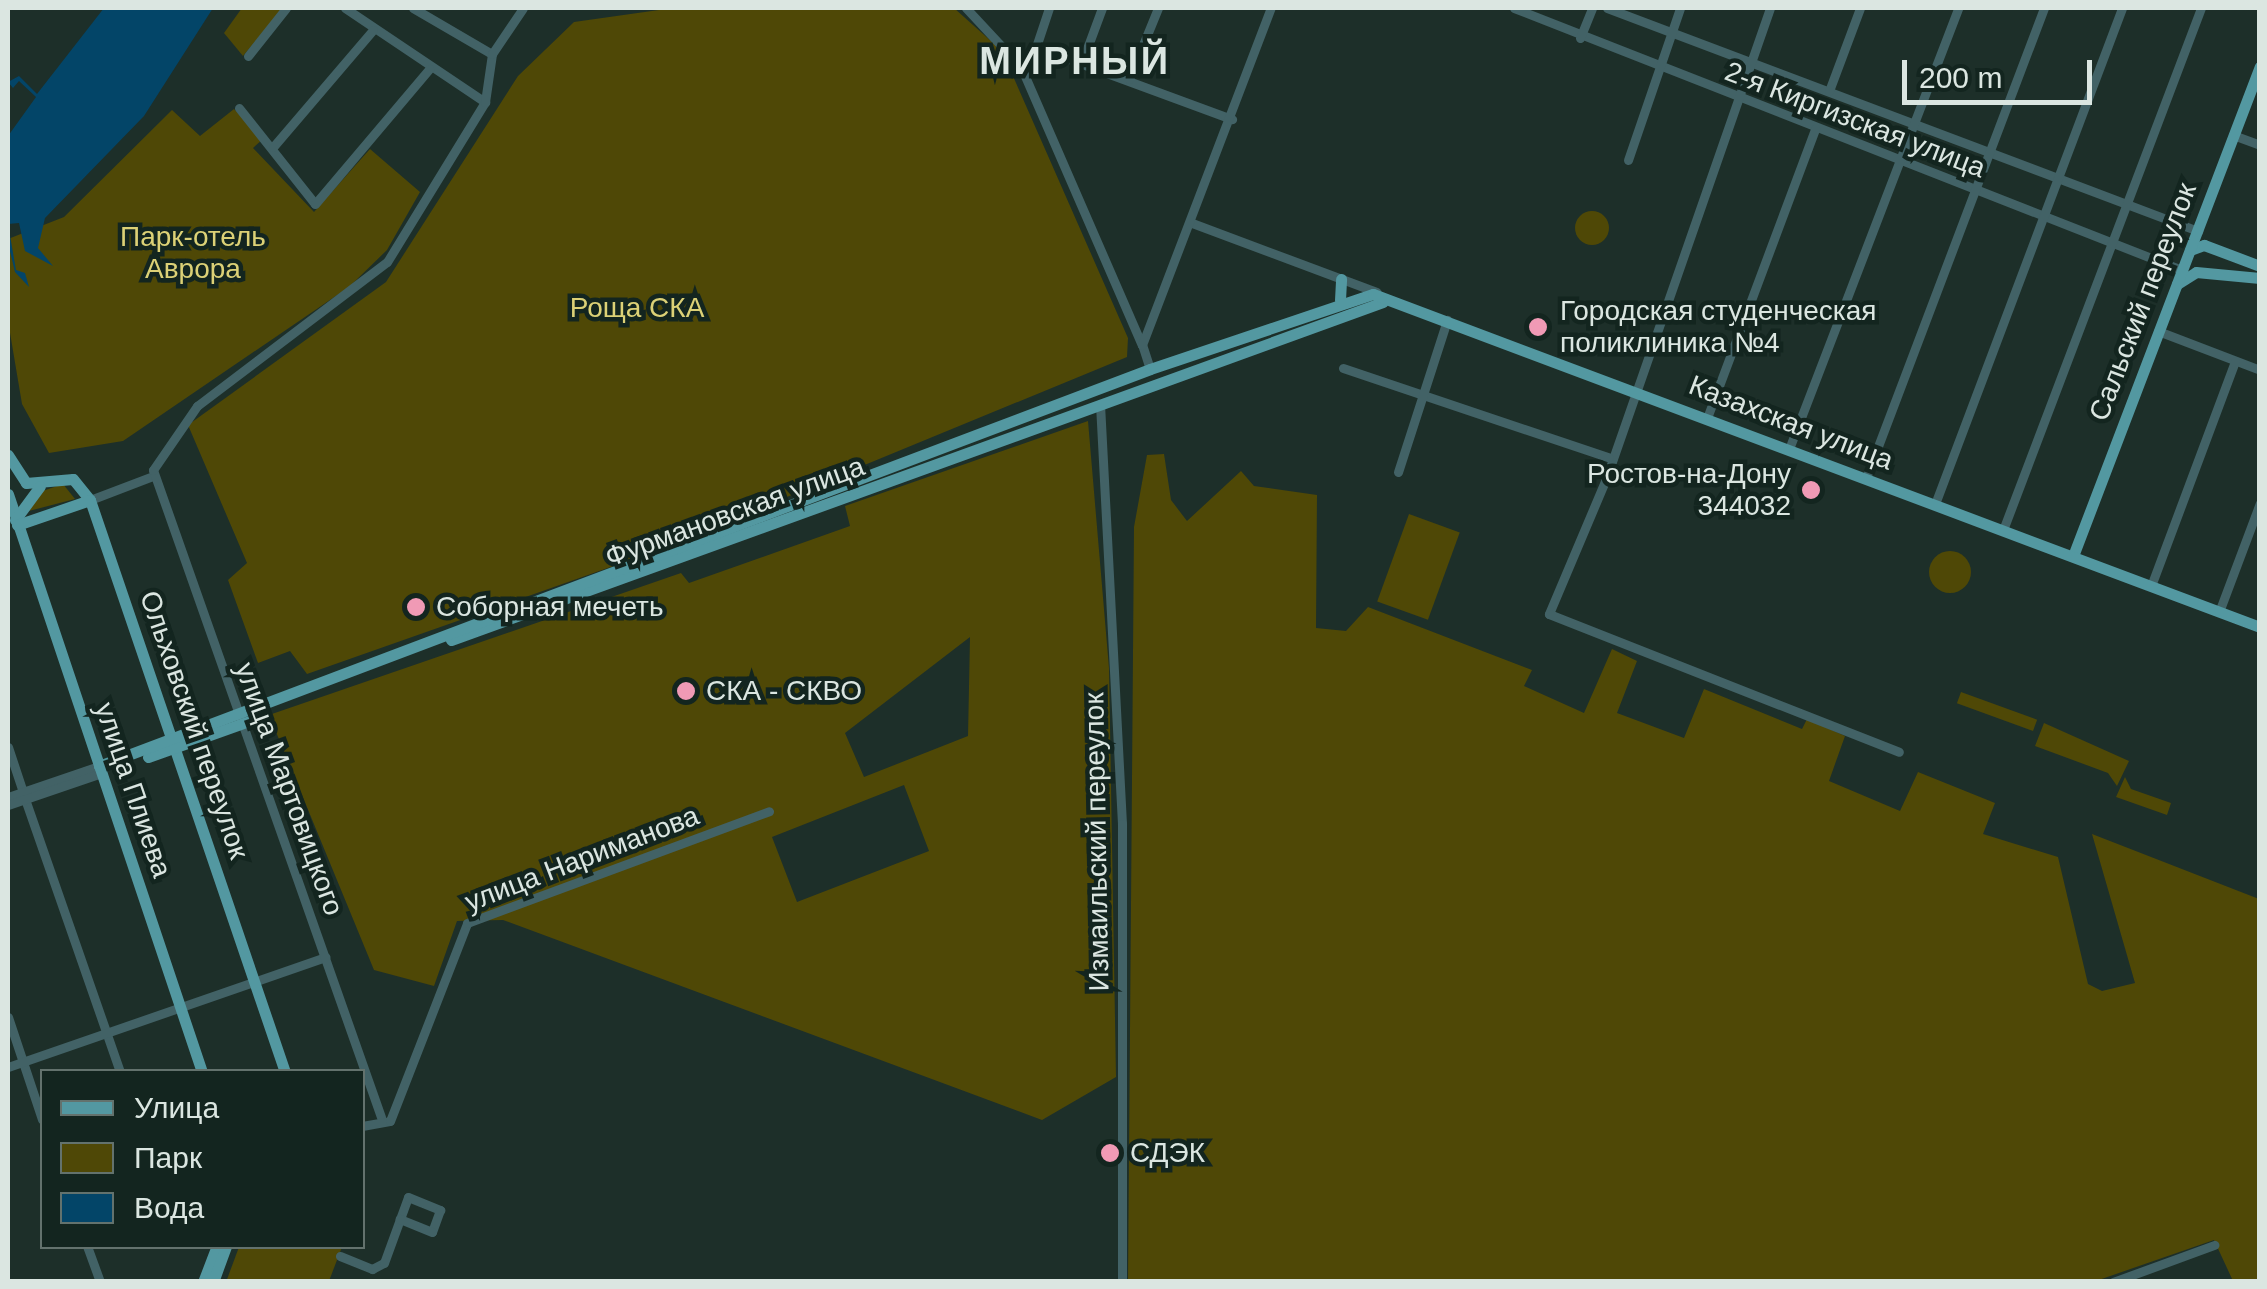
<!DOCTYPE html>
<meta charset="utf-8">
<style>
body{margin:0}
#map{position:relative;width:2267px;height:1289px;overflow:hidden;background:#1d2f29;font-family:Arial,sans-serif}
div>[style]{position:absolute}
.green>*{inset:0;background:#4f4806;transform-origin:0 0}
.round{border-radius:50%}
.water>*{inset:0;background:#034568}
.minor>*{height:9px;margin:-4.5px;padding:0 4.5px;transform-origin:4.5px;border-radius:4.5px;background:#426266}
.major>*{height:11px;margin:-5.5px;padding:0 5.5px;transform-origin:5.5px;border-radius:5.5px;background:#5398a1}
.dots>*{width:28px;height:28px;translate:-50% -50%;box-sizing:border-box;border:5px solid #13251f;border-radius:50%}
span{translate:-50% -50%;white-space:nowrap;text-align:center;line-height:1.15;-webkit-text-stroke:9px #13251f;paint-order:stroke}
.street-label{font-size:28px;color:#dbe6e1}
.park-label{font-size:28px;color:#dcd176}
.poi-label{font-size:28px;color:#dbe6e1}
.left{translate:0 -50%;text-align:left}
.right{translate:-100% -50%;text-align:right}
.district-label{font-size:38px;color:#dbe6e1;font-weight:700;letter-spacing:2.5px}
.frame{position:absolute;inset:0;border:10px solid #dbe6e1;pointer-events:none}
.legend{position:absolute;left:40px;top:1069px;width:325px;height:180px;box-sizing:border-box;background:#13251f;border:2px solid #63726d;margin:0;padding:12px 18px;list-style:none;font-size:30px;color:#dbe6e1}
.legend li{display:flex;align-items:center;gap:20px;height:50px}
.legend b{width:50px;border:2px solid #63726d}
.scale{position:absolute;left:1902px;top:60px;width:190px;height:45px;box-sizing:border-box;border:5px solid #dbe6e1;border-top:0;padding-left:12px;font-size:30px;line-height:35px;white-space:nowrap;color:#dbe6e1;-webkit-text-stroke:8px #13251f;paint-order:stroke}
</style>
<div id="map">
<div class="green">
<div style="clip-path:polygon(242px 8px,283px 8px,243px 56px,224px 33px)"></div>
<div style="clip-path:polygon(673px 8px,954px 8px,1002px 51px,1128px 338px,1127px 357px,653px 552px,307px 674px,290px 651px,258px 663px,228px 580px,247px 563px,188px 425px,386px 282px,518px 76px,574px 22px)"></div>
<div style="clip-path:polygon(234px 109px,263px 139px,253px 148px,314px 212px,370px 149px,420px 192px,387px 250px,349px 287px,123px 441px,49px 453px,22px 404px,8px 321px,8px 239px,64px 217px,172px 110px,200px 136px)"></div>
<div class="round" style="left:1575px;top:211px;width:34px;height:34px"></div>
<div style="clip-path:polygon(evenodd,1088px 421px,1109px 668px,1116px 1077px,1042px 1120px,503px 920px,457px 921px,434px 986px,374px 970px,269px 715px,681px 573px,689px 583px,850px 526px,845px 506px,1088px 421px,970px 637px,968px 736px,864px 777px,845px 733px,970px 637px,1088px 421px,904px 785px,929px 851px,797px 902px,772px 837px,904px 785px)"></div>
<div style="clip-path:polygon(1164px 454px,1171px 500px,1187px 521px,1241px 471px,1254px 486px,1317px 495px,1316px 628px,1346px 631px,1368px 607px,1532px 670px,1524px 686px,1584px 713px,1612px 649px,1637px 661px,1617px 713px,1684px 738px,1704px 689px,1802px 729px,1807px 719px,1845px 736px,1829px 781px,1900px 811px,1918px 772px,1995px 803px,1983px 834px,2058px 857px,2088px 984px,2102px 991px,2135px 983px,2092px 834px,2259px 899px,2259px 1281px,2233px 1281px,2214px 1240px,2093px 1282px,1128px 1282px,1134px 527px,1147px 455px)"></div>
<div style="clip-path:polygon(63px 484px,75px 499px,25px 512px,28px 496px)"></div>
<div style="left:1409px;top:514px;width:54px;height:93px;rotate:20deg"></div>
<div class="round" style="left:1929px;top:551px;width:42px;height:42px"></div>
<div style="left:1961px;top:692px;width:81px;height:12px;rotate:20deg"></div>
<div style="clip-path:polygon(2044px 723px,2129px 761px,2117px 786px,2108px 773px,2035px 746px)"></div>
<div style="clip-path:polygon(2125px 777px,2131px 789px,2171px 803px,2167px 815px,2116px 797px)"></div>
<div style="clip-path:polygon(239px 1247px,342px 1247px,329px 1281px,226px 1282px)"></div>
</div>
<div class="water">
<div style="clip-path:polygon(104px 8px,213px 8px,144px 116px,45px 218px,38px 248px,53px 266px,25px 251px,19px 223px,8px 224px,16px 270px,25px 273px,29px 287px,15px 272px,8px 243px,8px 136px,36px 97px,19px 81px,13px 88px,8px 82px,19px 76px,37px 94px)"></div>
</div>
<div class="minor">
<div style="left:345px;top:8px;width:169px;rotate:33.9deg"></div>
<div style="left:413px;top:8px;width:91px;rotate:30.2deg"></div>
<div style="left:966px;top:8px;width:81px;rotate:47deg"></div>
<div style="left:1021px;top:67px;width:303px;rotate:66.5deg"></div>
<div style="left:1514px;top:8px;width:718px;rotate:21.42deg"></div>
<div style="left:1607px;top:8px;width:632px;rotate:20.67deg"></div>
<div style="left:1770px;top:8px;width:493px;rotate:109.2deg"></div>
<div style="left:1608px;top:474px;width:152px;rotate:112.9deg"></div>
<div style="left:1549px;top:614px;width:376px;rotate:21.5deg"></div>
<div style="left:1580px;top:38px;width:32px;rotate:-68deg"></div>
<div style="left:1036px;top:47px;width:41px;rotate:-71.6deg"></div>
<div style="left:248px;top:56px;width:61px;rotate:-51.6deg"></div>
<div style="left:1082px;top:62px;width:58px;rotate:-69.7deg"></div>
<div style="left:1021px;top:67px;width:25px;rotate:-53deg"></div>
<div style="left:1036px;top:47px;width:209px;rotate:20.2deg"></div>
<div style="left:1129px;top:79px;width:77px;rotate:-67.8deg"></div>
<div style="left:1829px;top:91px;width:89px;rotate:-69.5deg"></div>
<div style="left:239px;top:108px;width:122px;rotate:51.6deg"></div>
<div style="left:315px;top:204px;width:177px;rotate:-49.8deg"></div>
<div style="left:2233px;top:135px;width:29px;rotate:20deg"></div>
<div style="left:273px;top:147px;width:154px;rotate:-49.5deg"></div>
<div style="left:1628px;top:160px;width:161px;rotate:-71.1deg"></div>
<div style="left:1192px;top:223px;width:197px;rotate:20.5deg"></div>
<div style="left:2158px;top:331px;width:109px;rotate:20.9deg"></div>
<div style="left:1343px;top:368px;width:280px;rotate:18.6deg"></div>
<div style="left:1150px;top:369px;width:25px;rotate:-108deg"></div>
<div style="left:1142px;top:345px;width:361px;rotate:-69.1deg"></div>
<div style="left:1100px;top:404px;width:421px;rotate:87deg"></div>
<div style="left:1122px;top:824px;width:458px;rotate:90deg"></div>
<div style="left:1707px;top:418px;width:309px;rotate:-69.5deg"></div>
<div style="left:1789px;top:449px;width:472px;rotate:-69deg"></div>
<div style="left:1398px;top:472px;width:160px;rotate:-72.1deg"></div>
<div style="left:1866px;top:478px;width:503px;rotate:-69.26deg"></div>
<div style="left:90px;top:500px;width:67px;rotate:-20.9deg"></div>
<div style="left:1935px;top:504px;width:530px;rotate:-69.34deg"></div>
<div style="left:2003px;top:530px;width:558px;rotate:-69.23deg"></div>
<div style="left:2151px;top:586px;width:240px;rotate:-69.5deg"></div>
<div style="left:2219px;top:612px;width:116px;rotate:-69.4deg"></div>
<div style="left:8px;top:747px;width:47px;rotate:71.6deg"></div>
<div style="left:8px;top:797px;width:96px;rotate:-18.8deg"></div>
<div style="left:25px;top:799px;width:289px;rotate:70.8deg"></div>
<div style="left:8px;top:805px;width:99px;rotate:-18.8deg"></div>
<div style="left:8px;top:1017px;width:108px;rotate:71.6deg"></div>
<div style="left:8px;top:1067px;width:336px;rotate:-19.1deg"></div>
<div style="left:381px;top:1117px;width:686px;rotate:-109.41deg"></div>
<div style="left:153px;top:470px;width:78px;rotate:-55.5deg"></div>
<div style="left:197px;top:406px;width:238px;rotate:-37.2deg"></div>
<div style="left:387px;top:262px;width:188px;rotate:-58.5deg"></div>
<div style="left:485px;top:102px;width:49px;rotate:-81.7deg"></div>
<div style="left:492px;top:54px;width:55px;rotate:-56deg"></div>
<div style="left:362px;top:1126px;width:28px;rotate:-10deg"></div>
<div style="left:390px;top:1121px;width:212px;rotate:-68.7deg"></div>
<div style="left:467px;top:923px;width:322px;rotate:-20.3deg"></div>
<div style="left:87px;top:1246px;width:38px;rotate:70deg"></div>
<div style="left:340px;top:1256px;width:35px;rotate:22deg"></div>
<div style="left:372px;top:1269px;width:13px;rotate:-27deg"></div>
<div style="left:384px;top:1263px;width:70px;rotate:-70deg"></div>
<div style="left:408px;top:1197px;width:35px;rotate:22deg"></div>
<div style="left:440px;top:1210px;width:23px;rotate:110deg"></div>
<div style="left:432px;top:1232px;width:35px;rotate:-158deg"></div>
<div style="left:2113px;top:1282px;width:108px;rotate:-20.1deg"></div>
</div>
<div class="major">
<div style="left:2190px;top:250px;width:15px;rotate:-20deg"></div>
<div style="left:2204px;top:245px;width:60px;rotate:20.6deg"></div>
<div style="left:2177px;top:284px;width:22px;rotate:-32deg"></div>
<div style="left:2196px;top:272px;width:64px;rotate:5.4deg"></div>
<div style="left:1340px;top:300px;width:21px;rotate:-87deg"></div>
<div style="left:8px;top:455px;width:33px;rotate:57deg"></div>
<div style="left:26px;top:483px;width:47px;rotate:-4.9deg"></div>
<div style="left:73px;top:479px;width:27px;rotate:51deg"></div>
<div style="left:90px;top:500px;width:604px;rotate:71.18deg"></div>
<div style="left:8px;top:494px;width:610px;rotate:71.45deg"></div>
<div style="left:15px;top:520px;width:42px;rotate:-53.7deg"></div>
<div style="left:17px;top:525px;width:77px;rotate:-18.9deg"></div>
<div style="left:2073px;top:556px;width:524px;rotate:-69.11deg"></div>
<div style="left:451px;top:640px;width:991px;rotate:-19.93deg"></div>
<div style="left:148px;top:757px;width:107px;rotate:-19.6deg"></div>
<div style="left:99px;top:766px;width:1123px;rotate:-20.69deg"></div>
<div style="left:1150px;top:369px;width:235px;rotate:-18.6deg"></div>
<div style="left:1373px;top:294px;width:947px;rotate:20.58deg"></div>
<div style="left:203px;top:1282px;width:39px;rotate:-69deg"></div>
<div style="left:213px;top:1282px;width:38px;rotate:-70deg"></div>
</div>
<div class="dots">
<div style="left:1538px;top:327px;background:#f09ab5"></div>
<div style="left:1811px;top:490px;background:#f09ab5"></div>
<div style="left:416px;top:607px;background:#f09ab5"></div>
<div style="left:686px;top:691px;background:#f09ab5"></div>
<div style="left:1110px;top:1153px;background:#f09ab5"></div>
</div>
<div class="street-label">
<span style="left:1855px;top:120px;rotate:21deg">2-я Киргизская улица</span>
<span style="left:2143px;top:302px;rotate:-69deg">Сальский переулок</span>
<span style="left:1791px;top:423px;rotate:21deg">Казахская улица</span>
<span style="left:735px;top:512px;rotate:-20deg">Фурмановская улица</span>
<span style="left:194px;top:725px;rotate:71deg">Ольховский переулок</span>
<span style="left:289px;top:789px;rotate:70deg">улица Мартовицкого</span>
<span style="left:133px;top:790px;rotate:71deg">улица Плиева</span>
<span style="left:1097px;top:842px;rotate:-91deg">Измаильский переулок</span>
<span style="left:582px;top:859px;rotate:-21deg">улица Нариманова</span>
</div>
<div class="park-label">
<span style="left:193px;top:253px">Парк-отель<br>Аврора</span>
<span style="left:637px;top:308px">Роща СКА</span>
</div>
<div class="poi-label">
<span class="left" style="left:1560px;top:327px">Городская студенческая<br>поликлиника №4</span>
<span class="right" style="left:1791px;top:490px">Ростов-на-Дону<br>344032</span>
<span class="left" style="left:436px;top:607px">Соборная мечеть</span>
<span class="left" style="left:706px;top:691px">СКА - СКВО</span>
<span class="left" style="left:1130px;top:1153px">СДЭК</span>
</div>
<div class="district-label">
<span style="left:1075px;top:62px">МИРНЫЙ</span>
</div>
<div class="frame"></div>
<ul class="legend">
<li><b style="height:12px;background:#5398a1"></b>Улица</li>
<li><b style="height:28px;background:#4f4806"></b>Парк</li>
<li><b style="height:28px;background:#034568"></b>Вода</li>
</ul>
<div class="scale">200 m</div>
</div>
